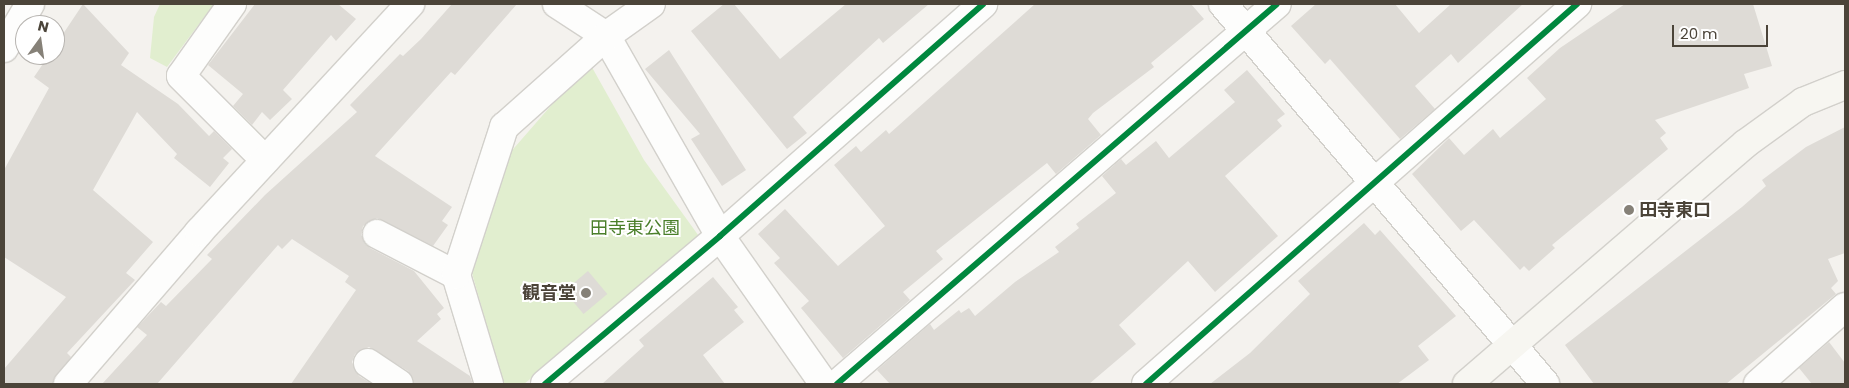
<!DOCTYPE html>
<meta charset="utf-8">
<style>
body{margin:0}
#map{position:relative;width:1849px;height:388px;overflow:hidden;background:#f4f2ee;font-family:Poppins,"Noto Sans JP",sans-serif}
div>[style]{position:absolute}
.green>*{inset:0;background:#e1eecf}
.building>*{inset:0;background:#dedbd6;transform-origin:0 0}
.roads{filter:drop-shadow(1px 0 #d2d0cb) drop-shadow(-1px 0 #d2d0cb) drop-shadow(0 1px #d2d0cb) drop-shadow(0 -1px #d2d0cb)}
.street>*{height:28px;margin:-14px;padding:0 14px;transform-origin:14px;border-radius:14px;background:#fdfdfc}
.secondary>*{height:28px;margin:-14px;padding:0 14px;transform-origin:14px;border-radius:14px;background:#f7f6f1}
.cycleway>*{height:6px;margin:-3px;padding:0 3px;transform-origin:3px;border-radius:3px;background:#00873e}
.dots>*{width:14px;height:14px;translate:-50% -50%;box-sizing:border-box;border:2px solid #fff;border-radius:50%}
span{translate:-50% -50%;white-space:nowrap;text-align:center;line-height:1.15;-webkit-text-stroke:4px #fff;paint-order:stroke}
.poi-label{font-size:18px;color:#4b4439;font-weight:700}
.left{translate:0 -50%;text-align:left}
.right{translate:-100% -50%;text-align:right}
.park-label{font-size:18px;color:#4a7f2a}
.frame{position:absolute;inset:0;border:5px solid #4b4439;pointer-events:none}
.north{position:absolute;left:15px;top:15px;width:50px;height:50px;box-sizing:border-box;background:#fff;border:1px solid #b7b4b0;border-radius:50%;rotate:14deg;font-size:14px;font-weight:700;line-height:20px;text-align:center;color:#4b4439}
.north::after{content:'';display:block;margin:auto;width:18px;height:22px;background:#868178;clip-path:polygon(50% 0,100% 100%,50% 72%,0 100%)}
.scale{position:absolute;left:1672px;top:25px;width:96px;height:22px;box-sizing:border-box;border:2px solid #4b4439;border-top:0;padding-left:6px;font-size:15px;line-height:18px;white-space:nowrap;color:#4b4439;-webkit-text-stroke:4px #fff;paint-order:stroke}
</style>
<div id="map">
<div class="green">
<div style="clip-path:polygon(160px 4px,214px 4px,167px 67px,150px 58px,154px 17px)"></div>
<div style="clip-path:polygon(589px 62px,644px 160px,701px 239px,524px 384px,503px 384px,470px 266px,501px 163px)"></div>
</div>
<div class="building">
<div style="clip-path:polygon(83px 4px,129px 53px,121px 65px,178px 104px,209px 136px,214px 131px,232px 149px,223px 158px,229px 163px,210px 187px,174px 158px,177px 154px,137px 112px,93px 190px,153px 242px,126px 273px,135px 280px,67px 353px,71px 357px,53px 384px,4px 384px,4px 369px,66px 297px,4px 257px,4px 170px,49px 88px,34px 77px,49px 55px,55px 55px,55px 46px)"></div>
<div style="clip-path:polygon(255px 4px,338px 4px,356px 19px,336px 41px,331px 35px,283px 90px,292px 99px,270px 120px,262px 112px,252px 125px,233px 106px,243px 94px,208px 65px)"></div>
<div style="clip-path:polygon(452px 4px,517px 4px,455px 75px,451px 72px,375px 156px,452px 207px,442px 221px,448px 225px,433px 246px,377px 218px,363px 226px,361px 235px,370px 248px,414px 271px,444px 308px,437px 314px,441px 319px,417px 341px,470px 376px,473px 384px,414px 384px,408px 371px,369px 347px,355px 354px,352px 362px,359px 376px,372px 384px,291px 384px,356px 290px,345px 282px,349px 276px,292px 239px,282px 249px,278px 245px,157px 384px,102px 384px,147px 335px,137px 327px,143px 321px,161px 302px,166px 306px,212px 259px,207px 255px,265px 195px,357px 112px,350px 105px,400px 54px,403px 56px,421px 39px)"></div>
<div style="clip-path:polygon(724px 4px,734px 4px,780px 59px,846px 4px,929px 4px,883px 43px,879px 38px,793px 117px,807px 133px,787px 149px,691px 31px)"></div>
<div style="clip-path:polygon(1035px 4px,1191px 4px,1204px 19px,1151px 63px,1154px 67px,1093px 113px,1088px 119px,1101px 135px,1056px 174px,1047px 163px,936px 251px,943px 259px,903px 292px,910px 300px,843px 358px,801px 308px,809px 301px,774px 263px,780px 258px,758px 234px,785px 209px,838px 266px,885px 226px,834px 165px,856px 146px,861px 152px,886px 130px,889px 134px)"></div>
<div style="clip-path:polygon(1316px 4px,1395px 4px,1419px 33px,1451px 4px,1523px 4px,1458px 63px,1451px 54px,1415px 86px,1435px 109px,1400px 139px,1330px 59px,1325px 64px,1291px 26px)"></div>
<div style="clip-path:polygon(1625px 4px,1753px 4px,1772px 66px,1744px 74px,1749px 88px,1655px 120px,1666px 133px,1660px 138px,1668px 149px,1552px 245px,1555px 248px,1529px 271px,1524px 266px,1520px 270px,1474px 220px,1461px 231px,1412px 174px,1449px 138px,1464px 155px,1493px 129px,1500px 138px,1546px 99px,1527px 78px,1560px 48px)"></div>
<div style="clip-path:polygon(669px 50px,746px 170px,722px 186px,691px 139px,700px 134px,645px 69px)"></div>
<div style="clip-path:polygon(1247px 70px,1285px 114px,1277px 120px,1282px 126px,1225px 176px,1278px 236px,1215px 292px,1188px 261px,1119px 325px,1136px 344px,1089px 384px,890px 384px,877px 370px,930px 324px,934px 330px,959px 310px,961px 313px,969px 308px,975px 316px,1015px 282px,1059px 252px,1055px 247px,1079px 228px,1076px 224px,1116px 193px,1102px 176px,1121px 159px,1126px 165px,1156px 141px,1169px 158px,1235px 102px,1224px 90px)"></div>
<div style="clip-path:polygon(1845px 127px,1845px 253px,1828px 259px,1838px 281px,1831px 288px,1836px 294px,1726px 384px,1594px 384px,1565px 345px,1742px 207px,1766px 186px,1762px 180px,1806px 147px)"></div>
<div style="clip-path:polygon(1364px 223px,1375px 235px,1380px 230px,1456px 316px,1418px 346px,1429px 360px,1397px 384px,1210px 384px,1250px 353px,1310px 294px,1298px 281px)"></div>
<div style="left:588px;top:271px;width:30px;height:31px;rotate:50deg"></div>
<div style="clip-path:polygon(713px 277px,738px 307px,734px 310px,744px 322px,703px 355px,725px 384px,602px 384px,644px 346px,639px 340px)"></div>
<div style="clip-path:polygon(1829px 342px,1845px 363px,1845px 384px,1812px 384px,1799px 368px)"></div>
</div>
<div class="roads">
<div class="street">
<div style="left:232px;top:4px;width:88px;rotate:125.3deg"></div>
<div style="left:181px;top:76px;width:119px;rotate:45deg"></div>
<div style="left:557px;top:4px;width:59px;rotate:33.1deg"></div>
<div style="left:606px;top:36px;width:230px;rotate:60.3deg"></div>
<div style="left:720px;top:236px;width:181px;rotate:54.9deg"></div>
<div style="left:1223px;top:4px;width:498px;rotate:49.7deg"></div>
<div style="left:4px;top:48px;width:51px;rotate:-59.4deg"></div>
<div style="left:377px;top:234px;width:89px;rotate:27.4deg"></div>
<div style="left:368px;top:363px;width:37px;rotate:34deg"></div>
<div style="left:68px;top:384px;width:201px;rotate:-49.2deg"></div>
<div style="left:199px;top:232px;width:311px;rotate:-47.2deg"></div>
<div style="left:489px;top:384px;width:114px;rotate:-106.8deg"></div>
<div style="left:456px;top:275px;width:156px;rotate:-72deg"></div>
<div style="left:504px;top:127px;width:137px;rotate:-41.7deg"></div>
<div style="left:606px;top:36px;width:55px;rotate:-35.4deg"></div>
<div style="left:545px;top:384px;width:229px;rotate:-40.2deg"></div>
<div style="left:720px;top:236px;width:351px;rotate:-41.4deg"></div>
<div style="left:837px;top:384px;width:581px;rotate:-40.82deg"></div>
<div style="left:1146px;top:384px;width:575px;rotate:-41.4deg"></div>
<div style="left:1758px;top:384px;width:116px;rotate:-41.5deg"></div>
</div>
<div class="secondary">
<div style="left:1467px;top:384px;width:367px;rotate:-40.8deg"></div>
<div style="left:1745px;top:144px;width:72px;rotate:-35.9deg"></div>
<div style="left:1803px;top:102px;width:45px;rotate:-22deg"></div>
</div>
</div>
<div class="cycleway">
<div style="left:545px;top:384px;width:229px;rotate:-40.2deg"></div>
<div style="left:720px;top:236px;width:351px;rotate:-41.4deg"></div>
<div style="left:837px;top:384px;width:581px;rotate:-40.82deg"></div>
<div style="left:1146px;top:384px;width:575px;rotate:-41.4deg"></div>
</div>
<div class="dots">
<div style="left:1629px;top:210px;background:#868178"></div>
<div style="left:586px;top:293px;background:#868178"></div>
</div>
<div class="poi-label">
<span class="left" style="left:1639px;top:210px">田寺東口</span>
<span class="right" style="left:576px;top:293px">観音堂</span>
</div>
<div class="park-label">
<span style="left:635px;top:228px">田寺東公園</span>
</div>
<div class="frame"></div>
<div class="north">N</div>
<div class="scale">20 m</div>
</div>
